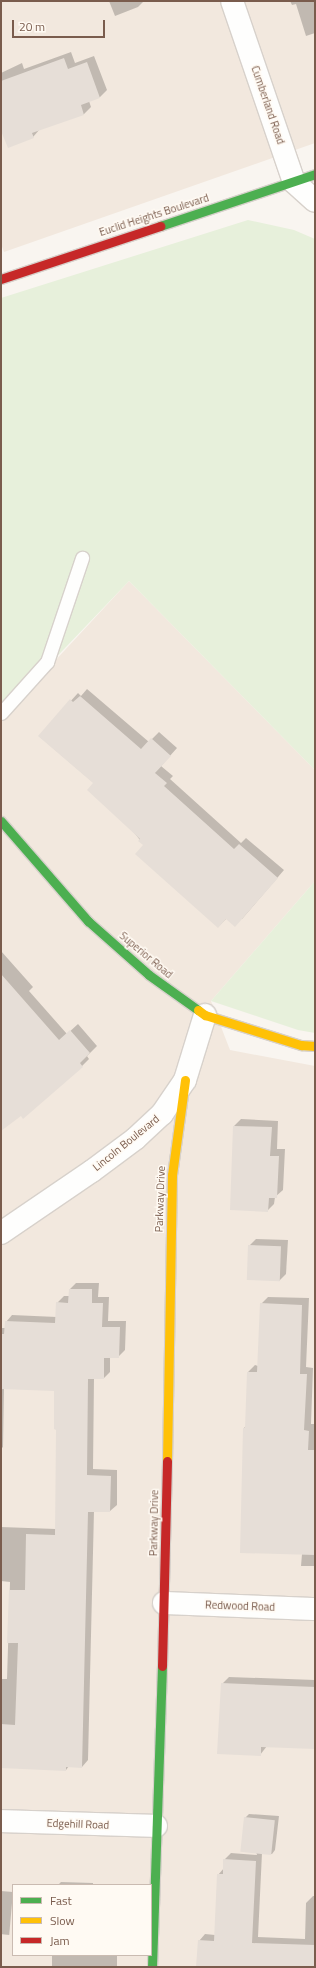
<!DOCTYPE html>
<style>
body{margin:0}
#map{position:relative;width:316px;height:1968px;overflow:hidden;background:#f9f5f0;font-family:"Titillium Web",sans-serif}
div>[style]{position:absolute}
.residential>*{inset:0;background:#f2e8de}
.green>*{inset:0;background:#e7f0db}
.shadow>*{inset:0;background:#0003;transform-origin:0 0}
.building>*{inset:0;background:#e6ded7;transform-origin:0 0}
.roads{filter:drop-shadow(1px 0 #d7d1cb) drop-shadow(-1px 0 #d7d1cb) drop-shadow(0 1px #d7d1cb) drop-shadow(0 -1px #d7d1cb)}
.lane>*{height:13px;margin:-6.5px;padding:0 6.5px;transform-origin:6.5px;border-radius:6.5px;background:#fefefd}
.street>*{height:22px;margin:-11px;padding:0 11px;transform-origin:11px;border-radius:11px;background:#fefefd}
.fast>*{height:9px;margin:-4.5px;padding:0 4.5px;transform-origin:4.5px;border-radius:4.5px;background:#4caf50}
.slow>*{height:9px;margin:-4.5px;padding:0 4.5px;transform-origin:4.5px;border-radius:4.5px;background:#ffc107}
.jam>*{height:9px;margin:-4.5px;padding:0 4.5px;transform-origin:4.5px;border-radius:4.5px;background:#c62828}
span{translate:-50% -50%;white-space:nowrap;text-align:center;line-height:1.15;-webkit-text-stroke:3px #fffaf3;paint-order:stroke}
.street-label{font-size:11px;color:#7a5c4d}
.frame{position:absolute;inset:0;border:2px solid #7a5c4d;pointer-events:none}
.legend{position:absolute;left:12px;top:1884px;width:140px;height:72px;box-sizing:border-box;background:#fffaf3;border:1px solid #cabbb1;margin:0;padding:5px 7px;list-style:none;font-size:12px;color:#7a5c4d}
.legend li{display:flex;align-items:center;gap:8px;height:20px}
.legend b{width:20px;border:1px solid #cabbb1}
.scale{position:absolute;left:12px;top:20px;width:93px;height:18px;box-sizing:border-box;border:2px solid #7a5c4d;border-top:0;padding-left:5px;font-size:12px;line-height:14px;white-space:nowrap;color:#7a5c4d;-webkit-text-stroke:3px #fffaf3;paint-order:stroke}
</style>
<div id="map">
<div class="residential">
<div style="clip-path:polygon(1px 1px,315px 1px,315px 143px,4px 252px,1px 244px)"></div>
<div style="clip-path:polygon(evenodd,129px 581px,315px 770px,315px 881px,211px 1001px,230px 1050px,315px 1066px,315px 1967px,1px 1967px,1px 719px,129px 581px,13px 1885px,151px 1885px,151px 1955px,13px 1955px,13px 1885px)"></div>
</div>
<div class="green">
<div style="clip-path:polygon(248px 220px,294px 230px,315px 239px,315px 770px,129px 581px,1px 715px,1px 298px)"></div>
<div style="clip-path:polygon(315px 881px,315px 1033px,298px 1030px,211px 1001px)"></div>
</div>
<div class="shadow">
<div style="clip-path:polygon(109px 1px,144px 1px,138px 7px,115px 16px)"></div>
<div style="clip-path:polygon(290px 1px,315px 1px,315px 33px,306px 36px,296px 4px,292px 5px)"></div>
<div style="clip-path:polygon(71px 52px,75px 63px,94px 56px,107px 90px,100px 97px,89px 101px,91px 107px,84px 114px,40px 129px,33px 137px,1px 128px,1px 73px,22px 63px,24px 69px)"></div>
<div style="clip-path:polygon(87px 689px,149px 742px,159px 732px,177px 748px,161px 766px,173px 776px,170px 779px,241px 843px,246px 838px,284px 870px,242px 919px,227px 918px,218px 927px,144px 845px,94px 783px,39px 736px,78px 693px,81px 696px)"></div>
<div style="clip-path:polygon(1px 951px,33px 987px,29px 991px,67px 1034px,78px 1024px,97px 1046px,87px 1056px,89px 1059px,82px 1066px,1px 1130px)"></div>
<div style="clip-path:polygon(241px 1119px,278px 1121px,277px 1149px,285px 1149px,283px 1190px,275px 1197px,274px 1204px,267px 1211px,234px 1126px)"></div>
<div style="clip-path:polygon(256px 1239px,288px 1240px,286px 1274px,279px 1281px,249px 1246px)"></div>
<div style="clip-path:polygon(76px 1283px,99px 1283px,98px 1297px,109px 1297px,108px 1321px,126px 1321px,125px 1350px,118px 1357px,110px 1357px,110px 1372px,104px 1378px,94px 1378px,93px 1469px,117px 1470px,117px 1505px,110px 1511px,94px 1511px,88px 1760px,82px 1767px,69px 1766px,66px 1770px,1px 1767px,1px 1679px,7px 1679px,10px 1582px,1px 1581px,1px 1527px,56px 1529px,57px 1429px,55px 1390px,4px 1388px,3px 1447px,1px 1449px,1px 1328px,5px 1328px,6px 1322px,12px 1315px,57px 1317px,57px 1303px,64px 1296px,70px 1296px,70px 1289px)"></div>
<div style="clip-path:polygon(268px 1297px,309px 1298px,306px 1367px,313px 1368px,311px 1424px,315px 1424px,315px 1566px,301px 1566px,302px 1554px,244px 1428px,246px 1426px,248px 1372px,255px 1365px,258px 1366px,261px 1304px)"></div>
<div style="clip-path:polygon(229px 1677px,315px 1680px,315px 1748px,267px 1746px,260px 1755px,222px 1684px)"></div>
<div style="clip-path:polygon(249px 1814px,279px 1816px,275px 1850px,272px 1854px,262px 1853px,258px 1937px,305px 1939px,306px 1903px,313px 1896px,315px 1896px,315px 1967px,197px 1967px,199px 1941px,205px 1934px,215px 1935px,218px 1875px,224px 1868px,224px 1860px,231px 1853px,257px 1855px,245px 1818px)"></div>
<div style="clip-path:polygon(61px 1882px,93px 1883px,93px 1885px,58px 1885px)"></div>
<div style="left:1px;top:1891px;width:12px;height:43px;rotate:5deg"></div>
<div style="left:52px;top:1955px;width:65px;height:12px"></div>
</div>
<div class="building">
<div style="clip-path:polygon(64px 58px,68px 69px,87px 62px,100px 98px,81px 105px,84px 115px,32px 133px,34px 138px,8px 148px,1px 131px,1px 81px)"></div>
<div style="clip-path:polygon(80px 696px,141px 749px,151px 738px,171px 756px,155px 773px,167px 783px,164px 786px,234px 849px,239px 844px,278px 878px,235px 927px,226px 919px,218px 928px,135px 854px,143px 845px,138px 841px,140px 839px,87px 790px,93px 783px,38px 736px,70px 699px,73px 702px)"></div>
<div style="clip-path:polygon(1px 974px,59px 1040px,70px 1030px,90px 1053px,80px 1063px,83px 1067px,23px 1119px,21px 1116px,1px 1131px)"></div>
<div style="clip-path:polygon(233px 1126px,272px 1127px,270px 1156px,279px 1156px,277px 1198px,269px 1198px,268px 1212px,230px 1210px)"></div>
<div style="left:248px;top:1245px;width:33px;height:35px;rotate:2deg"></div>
<div style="clip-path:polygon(69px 1289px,92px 1289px,92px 1303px,103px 1303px,102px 1327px,120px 1327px,119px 1358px,104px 1358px,104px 1379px,88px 1379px,87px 1475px,111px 1476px,110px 1512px,88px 1512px,82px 1768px,66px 1767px,66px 1771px,1px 1768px,1px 1724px,15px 1725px,18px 1643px,7px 1643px,9px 1590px,25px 1590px,26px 1534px,55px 1535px,56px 1430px,54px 1429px,54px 1391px,1px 1389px,1px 1334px,4px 1334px,5px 1321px,55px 1323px,56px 1302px,68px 1303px)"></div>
<div style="clip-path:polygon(260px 1303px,302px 1305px,300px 1374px,307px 1374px,304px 1430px,309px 1431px,308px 1450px,315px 1450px,315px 1555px,240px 1553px,243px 1428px,245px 1428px,247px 1372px,257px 1372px)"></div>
<div style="clip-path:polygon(221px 1683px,315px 1687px,315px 1749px,261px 1747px,261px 1756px,217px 1754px)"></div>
<div style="left:244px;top:1817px;width:31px;height:35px;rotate:6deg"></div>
<div style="clip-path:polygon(223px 1859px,256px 1861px,252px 1943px,315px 1945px,315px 1967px,196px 1967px,198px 1940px,214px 1941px,217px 1874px,223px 1874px)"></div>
</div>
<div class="roads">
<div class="lane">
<div style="left:1px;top:713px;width:69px;rotate:-48deg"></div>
<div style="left:47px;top:662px;width:110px;rotate:-71.4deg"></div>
</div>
<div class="street">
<div style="left:232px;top:1px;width:191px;rotate:71.1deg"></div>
<div style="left:294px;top:182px;width:28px;rotate:42deg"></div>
<div style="left:1px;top:1233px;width:110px;rotate:-34.3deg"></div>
<div style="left:92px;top:1171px;width:54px;rotate:-36.7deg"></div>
<div style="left:135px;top:1139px;width:37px;rotate:-43deg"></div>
<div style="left:162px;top:1114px;width:41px;rotate:-55.9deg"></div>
<div style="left:185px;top:1080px;width:68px;rotate:-72.9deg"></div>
<div style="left:164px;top:1603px;width:151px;rotate:2.3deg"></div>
<div style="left:1px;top:1821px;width:155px;rotate:1.8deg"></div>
</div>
<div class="fast">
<div style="left:160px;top:226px;width:163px;rotate:-18.5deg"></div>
<div style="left:1px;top:821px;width:133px;rotate:49deg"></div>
<div style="left:88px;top:921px;width:81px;rotate:41.5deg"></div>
<div style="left:149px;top:975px;width:60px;rotate:35.5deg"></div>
<div style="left:152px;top:1967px;width:301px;rotate:-88.1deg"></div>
</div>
<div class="slow">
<div style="left:198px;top:1010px;width:9px;rotate:36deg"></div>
<div style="left:205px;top:1015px;width:101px;rotate:17.4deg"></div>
<div style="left:301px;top:1045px;width:14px;rotate:4deg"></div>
<div style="left:167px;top:1461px;width:286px;rotate:-89deg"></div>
<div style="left:172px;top:1175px;width:96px;rotate:-82.2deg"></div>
</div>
<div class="jam">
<div style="left:1px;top:279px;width:168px;rotate:-18.4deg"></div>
<div style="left:162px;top:1666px;width:205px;rotate:-88.6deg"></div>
</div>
</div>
<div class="street-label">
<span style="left:268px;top:105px;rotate:71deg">Cumberland Road</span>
<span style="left:154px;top:215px;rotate:-18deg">Euclid Heights Boulevard</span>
<span style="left:146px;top:955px;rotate:40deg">Superior Road</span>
<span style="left:126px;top:1143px;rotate:-39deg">Lincoln Boulevard</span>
<span style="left:160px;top:1199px;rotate:-88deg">Parkway Drive</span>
<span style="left:154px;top:1523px;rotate:-89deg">Parkway Drive</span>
<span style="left:240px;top:1606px;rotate:2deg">Redwood Road</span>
<span style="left:78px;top:1824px;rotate:2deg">Edgehill Road</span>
</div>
<div class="frame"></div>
<ul class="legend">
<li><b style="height:5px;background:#4caf50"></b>Fast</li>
<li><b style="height:5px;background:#ffc107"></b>Slow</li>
<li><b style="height:5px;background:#c62828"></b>Jam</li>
</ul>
<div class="scale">20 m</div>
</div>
